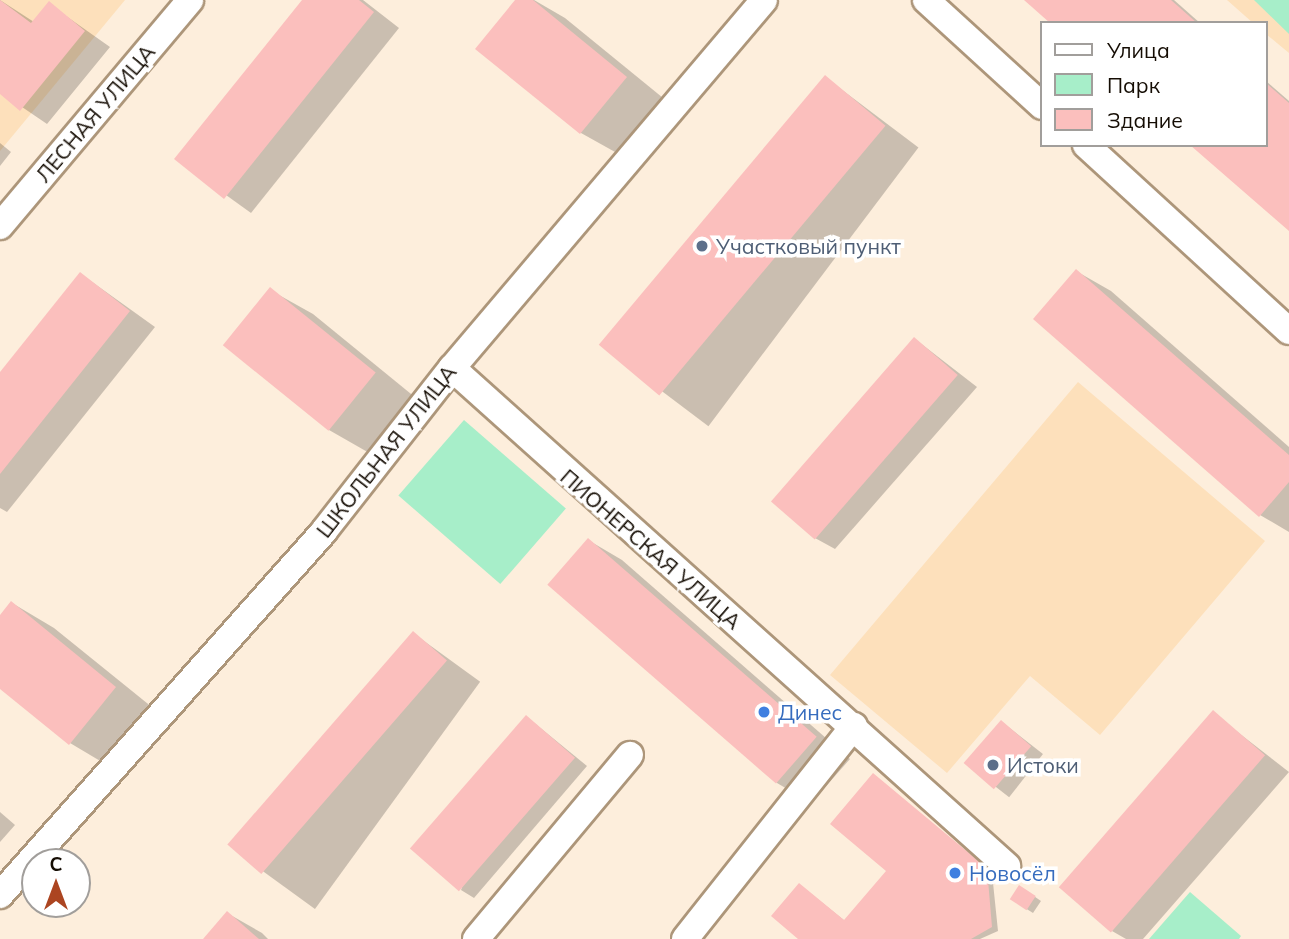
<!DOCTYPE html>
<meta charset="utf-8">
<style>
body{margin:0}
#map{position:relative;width:1289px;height:939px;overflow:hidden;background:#fdeedc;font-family:Mulish,sans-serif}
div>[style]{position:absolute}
.built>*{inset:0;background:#fde0bb}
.green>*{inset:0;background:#a7eec9;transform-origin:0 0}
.shadow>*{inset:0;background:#0003;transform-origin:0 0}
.building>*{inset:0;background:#fbbfbd;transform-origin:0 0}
.roads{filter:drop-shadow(2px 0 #ad967a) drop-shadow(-2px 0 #ad967a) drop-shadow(0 2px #ad967a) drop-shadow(0 -2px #ad967a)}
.street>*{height:26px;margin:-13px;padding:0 13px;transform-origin:13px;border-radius:13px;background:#fff}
.dots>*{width:19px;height:19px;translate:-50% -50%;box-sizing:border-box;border:4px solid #fff;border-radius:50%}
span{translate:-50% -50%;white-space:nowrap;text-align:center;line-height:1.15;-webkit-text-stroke:7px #fff;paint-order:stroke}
.street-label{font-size:21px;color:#150d04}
.service-label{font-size:21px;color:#4e5e75}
.left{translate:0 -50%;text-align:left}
.shop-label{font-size:21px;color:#366cbe}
.legend{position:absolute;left:1040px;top:21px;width:228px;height:126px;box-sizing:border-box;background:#fff;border:2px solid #a19e9b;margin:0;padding:9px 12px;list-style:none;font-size:21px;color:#150d04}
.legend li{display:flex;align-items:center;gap:14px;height:35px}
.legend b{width:35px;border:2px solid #a19e9b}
.north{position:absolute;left:21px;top:848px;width:70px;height:70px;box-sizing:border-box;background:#fff;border:2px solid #a19e9b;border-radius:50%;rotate:0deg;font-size:19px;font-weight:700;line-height:28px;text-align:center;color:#150d04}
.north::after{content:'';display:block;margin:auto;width:24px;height:32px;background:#ac4521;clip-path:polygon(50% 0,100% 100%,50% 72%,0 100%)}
</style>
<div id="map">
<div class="built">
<div style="clip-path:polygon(0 0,125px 0,0 151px)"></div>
<div style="clip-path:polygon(1227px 0,1289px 0,1289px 53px,1266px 34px,1266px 23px,1253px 23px)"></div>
<div style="clip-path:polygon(1078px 382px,1265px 541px,1100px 735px,1030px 676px,947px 773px,830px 675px)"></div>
</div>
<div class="green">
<div style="clip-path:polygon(1254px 0,1289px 0,1289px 34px)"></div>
<div style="left:464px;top:420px;width:135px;height:100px;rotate:41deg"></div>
<div style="clip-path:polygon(1190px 892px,1241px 936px,1239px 939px,1149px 939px)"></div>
</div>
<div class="shadow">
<div style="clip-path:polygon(0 0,34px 22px,49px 4px,110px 47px,47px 124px,0 92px)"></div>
<div style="clip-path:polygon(304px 0,363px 0,399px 28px,251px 213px,176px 159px)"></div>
<div style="clip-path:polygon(517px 0,534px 0,565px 18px,668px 102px,624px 157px,581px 133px,477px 48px)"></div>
<div style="clip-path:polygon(1026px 0,1174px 0,1200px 23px,1052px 23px)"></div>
<div style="left:825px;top:77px;width:117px;height:349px;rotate:37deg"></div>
<div style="clip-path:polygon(1266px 81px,1289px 101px,1289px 229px,1266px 145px)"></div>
<div style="clip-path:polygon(0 143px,11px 152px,0 166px)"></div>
<div style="clip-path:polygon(1076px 271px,1111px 291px,1289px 447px,1289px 532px,1260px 515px)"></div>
<div style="clip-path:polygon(81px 274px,155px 327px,7px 512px,0 508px,0 374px)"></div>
<div style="clip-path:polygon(270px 290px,313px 314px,416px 398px,371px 454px,329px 430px)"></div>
<div style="clip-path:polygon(915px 339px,977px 387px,835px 549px,815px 538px)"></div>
<div style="clip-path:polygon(588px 540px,622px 560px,850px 759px,811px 803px,777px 783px)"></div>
<div style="clip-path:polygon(12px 603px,54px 628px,158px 712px,112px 768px,70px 743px,0 686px,0 618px)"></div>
<div style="left:413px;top:633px;width:83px;height:281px;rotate:36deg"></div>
<div style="clip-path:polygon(1213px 713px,1289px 772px,1143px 939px,1126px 939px,1112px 931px)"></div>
<div style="clip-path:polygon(527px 717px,587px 766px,474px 898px,461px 890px)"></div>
<div style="left:1002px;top:722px;width:52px;height:55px;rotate:38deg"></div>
<div style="clip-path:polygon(879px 779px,992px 873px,998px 931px,980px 939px,801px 939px,800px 885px,845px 921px,888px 871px)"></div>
<div style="clip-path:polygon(0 812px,15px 825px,0 842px)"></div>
<div style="clip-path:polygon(1025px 890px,1041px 901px,1033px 913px,1011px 899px)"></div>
<div style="clip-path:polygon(227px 913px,262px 933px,268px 939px,205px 939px)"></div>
</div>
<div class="building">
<div style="clip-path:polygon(0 0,31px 23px,49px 1px,85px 31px,20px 111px,0 94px)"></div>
<div style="clip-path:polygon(302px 0,359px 0,374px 12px,224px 199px,174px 159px)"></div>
<div style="clip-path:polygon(515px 0,533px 0,627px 77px,580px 134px,475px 49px)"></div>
<div style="clip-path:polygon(1024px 0,1171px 0,1197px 23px,1050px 23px)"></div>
<div style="left:825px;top:75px;width:79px;height:352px;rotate:40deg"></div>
<div style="clip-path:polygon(1266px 83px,1289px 103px,1289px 231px,1190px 145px,1266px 145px)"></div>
<div style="clip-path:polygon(1076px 269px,1289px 455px,1289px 482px,1259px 517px,1033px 319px)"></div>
<div style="clip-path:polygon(80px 272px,130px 311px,0 474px,0 372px)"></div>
<div style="left:270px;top:287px;width:136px;height:75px;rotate:39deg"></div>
<div style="left:914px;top:337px;width:58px;height:218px;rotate:41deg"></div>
<div style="left:588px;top:538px;width:303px;height:62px;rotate:41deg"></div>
<div style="clip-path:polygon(11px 601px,116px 687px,69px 745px,0 689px,0 615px)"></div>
<div style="left:413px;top:631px;width:45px;height:283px;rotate:41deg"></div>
<div style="left:1213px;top:710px;width:69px;height:235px;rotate:41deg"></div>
<div style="left:526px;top:715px;width:65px;height:177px;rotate:41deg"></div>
<div style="left:1001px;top:720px;width:40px;height:57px;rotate:41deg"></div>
<div style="clip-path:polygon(873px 773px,987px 868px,992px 927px,971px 939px,798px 939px,771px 916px,799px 883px,844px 920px,886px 871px,830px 824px)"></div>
<div style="left:1019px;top:885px;width:20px;height:17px;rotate:33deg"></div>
<div style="clip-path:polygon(227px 911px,259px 939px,203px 939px)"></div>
</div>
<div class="roads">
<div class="street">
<div style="left:926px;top:0;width:157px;rotate:42.4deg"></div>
<div style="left:1086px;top:145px;width:275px;rotate:42.5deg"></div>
<div style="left:0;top:226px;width:295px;rotate:-49.9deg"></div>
<div style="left:452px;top:368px;width:746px;rotate:41.9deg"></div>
<div style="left:0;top:895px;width:487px;rotate:-48.3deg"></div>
<div style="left:324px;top:531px;width:207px;rotate:-51.9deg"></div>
<div style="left:452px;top:368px;width:482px;rotate:-49.7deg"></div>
<div style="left:476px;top:939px;width:240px;rotate:-50.1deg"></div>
<div style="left:685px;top:939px;width:272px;rotate:-51.6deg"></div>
</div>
</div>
<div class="dots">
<div style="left:702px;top:246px;background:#5c6f8a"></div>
<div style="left:764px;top:712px;background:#3f7fe0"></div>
<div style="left:993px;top:765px;background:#5c6f8a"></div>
<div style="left:955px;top:873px;background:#3f7fe0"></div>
</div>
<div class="street-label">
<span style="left:95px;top:113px;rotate:-50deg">ЛЕСНАЯ УЛИЦА</span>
<span style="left:386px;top:451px;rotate:-52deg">ШКОЛЬНАЯ УЛИЦА</span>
<span style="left:651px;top:549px;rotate:41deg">ПИОНЕРСКАЯ УЛИЦА</span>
</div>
<div class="service-label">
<span class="left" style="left:716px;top:246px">Участковый пункт</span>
<span class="left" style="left:1007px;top:765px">Истоки</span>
</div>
<div class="shop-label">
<span class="left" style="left:778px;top:712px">Динес</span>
<span class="left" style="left:969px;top:873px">Новосёл</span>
</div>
<ul class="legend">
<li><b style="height:9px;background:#fff"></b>Улица</li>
<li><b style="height:19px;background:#a7eec9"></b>Парк</li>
<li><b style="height:19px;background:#fbbfbd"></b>Здание</li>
</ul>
<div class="north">С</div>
</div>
